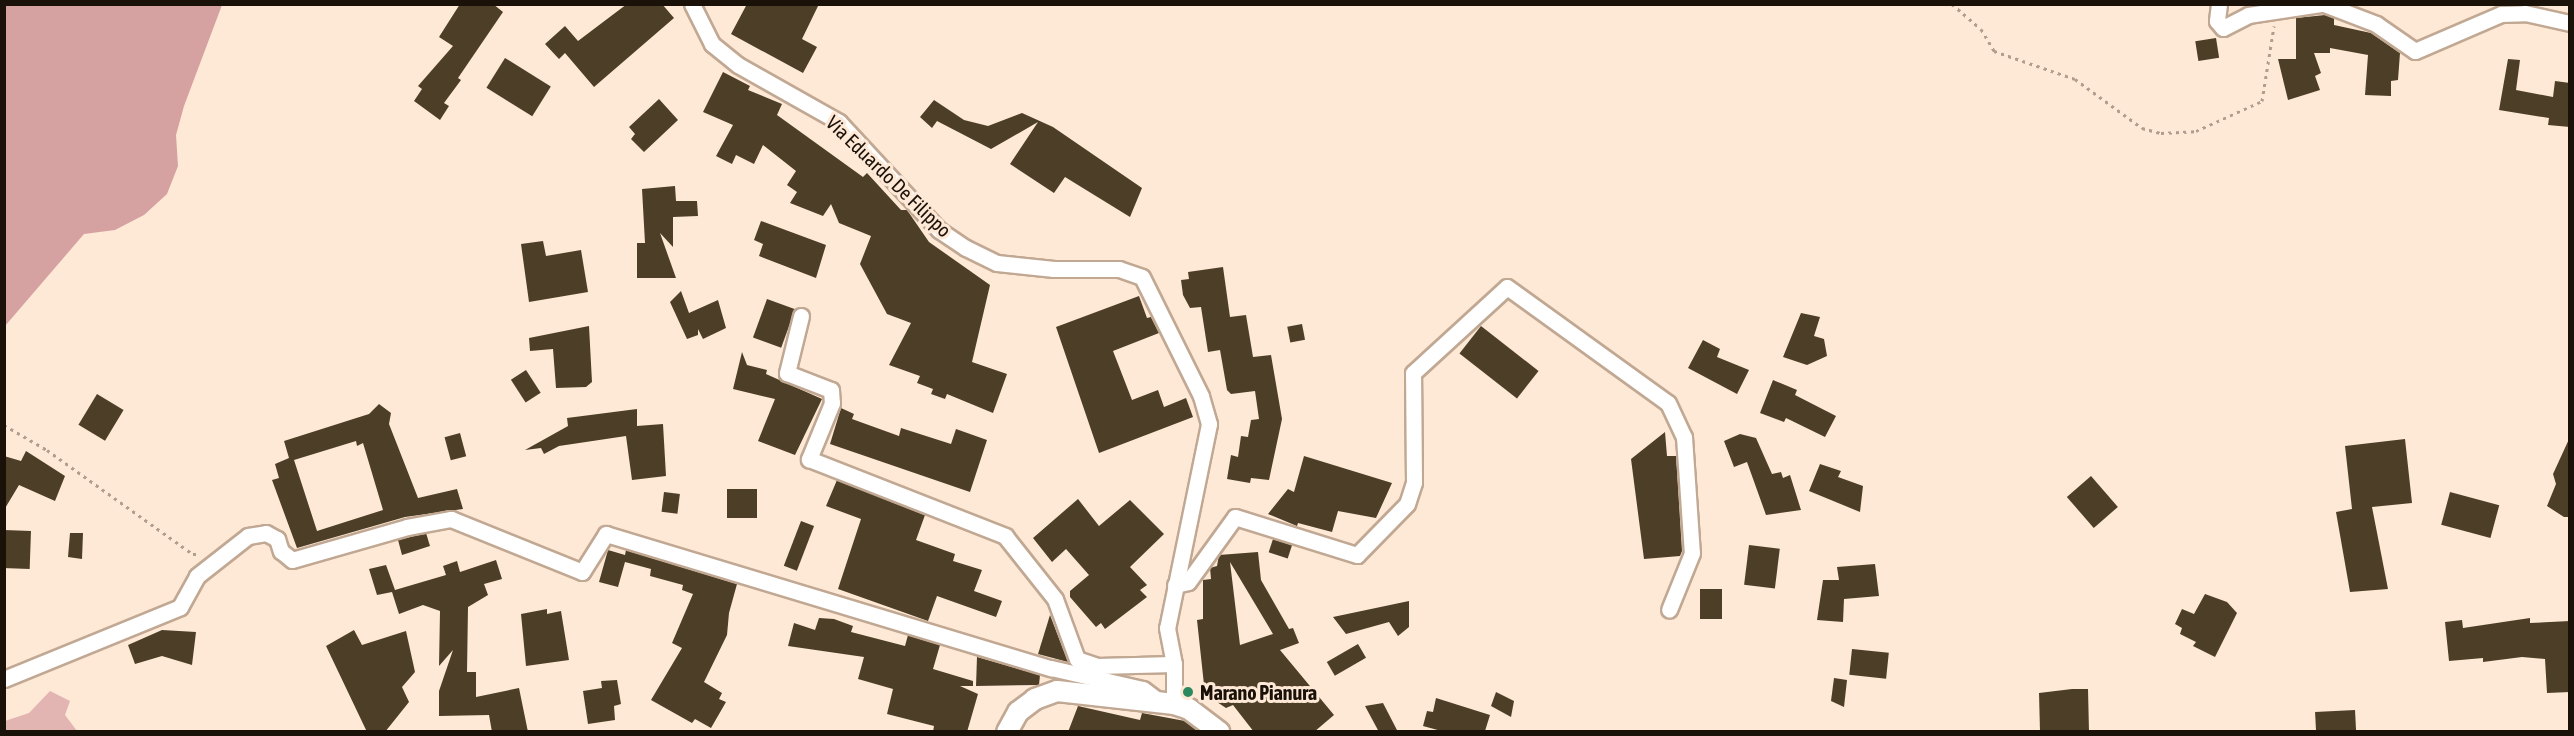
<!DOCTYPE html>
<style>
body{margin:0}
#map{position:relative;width:2574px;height:736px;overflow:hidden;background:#fee8d6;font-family:"Asap Condensed",sans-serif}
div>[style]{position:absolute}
.green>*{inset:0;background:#e2b4b2}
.forest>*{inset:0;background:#d5a2a1}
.building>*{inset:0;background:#4d3f27;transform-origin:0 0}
.path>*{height:3px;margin-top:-1.5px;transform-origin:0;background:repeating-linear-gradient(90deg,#af9d8f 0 3px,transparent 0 7.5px)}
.roads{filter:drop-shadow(2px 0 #c1a893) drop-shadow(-2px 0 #c1a893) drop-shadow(0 2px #c1a893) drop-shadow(0 -2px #c1a893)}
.minor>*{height:15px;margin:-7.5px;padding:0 7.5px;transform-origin:7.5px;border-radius:7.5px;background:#fff}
.tertiary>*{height:20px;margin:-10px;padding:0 10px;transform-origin:10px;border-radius:10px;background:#fff}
.dots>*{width:16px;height:16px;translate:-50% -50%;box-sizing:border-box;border:3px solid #fee8d6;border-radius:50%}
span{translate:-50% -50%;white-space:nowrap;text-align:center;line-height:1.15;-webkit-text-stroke:6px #fee8d6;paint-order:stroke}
.street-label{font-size:20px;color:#1a1109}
.poi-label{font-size:20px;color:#1a1109;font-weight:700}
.left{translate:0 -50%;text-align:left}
.frame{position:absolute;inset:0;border:6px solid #1a1109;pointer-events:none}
</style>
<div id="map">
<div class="green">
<div style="clip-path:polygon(50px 691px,70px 701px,65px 715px,77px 731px,5px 731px,5px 721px,29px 713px)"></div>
</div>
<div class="forest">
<div style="clip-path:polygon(5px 4px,222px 5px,184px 106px,176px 135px,178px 166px,167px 194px,144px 215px,115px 230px,84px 234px,5px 326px)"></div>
</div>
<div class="building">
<div style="clip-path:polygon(460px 4px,493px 4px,503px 12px,458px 78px,461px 80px,444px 103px,449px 106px,440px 120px,414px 101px,422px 89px,418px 86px,453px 46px,439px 37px)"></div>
<div style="clip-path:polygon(627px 4px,662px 4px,674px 18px,594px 87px,565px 53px,559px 59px,545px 44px,565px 26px,578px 41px)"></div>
<div style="clip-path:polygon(747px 4px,819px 4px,802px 39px,817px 47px,803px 73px,731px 34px)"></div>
<div style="clip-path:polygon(2325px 15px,2334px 18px,2334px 25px,2371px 33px,2400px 53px,2398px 80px,2391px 81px,2391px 96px,2365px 95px,2368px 55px,2330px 48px,2330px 53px,2314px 53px,2321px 73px,2315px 76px,2320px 90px,2288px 100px,2278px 59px,2296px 59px,2296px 18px)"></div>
<div style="left:2216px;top:38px;width:20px;height:21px;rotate:81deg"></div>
<div style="left:505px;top:58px;width:54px;height:35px;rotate:32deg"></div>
<div style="clip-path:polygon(2508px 59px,2520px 60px,2516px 90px,2553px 97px,2555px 81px,2570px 83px,2570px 127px,2548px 125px,2549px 118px,2499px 110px)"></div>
<div style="clip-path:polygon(723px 72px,750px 86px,748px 90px,782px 104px,777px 115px,863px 177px,867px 173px,901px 210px,907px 210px,929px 242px,990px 285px,972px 362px,1007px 374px,993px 413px,947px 394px,945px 399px,931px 394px,933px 389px,917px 383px,920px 376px,889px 365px,911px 323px,887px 314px,860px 264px,871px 236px,839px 223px,831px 204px,823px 216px,790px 203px,797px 192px,787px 185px,796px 171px,763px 145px,754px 164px,736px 155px,732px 164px,716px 156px,733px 125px,703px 112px)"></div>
<div style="clip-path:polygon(659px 99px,678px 120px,644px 152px,631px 139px,635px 134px,629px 127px)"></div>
<div style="clip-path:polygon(934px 100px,964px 120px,988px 126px,1022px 113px,1053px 127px,1142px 188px,1130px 217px,1065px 177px,1054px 193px,1010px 164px,1038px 122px,991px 149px,937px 121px,932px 128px,920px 117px)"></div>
<div style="clip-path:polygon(675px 186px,676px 201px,697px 201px,698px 216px,673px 217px,673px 247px,660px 233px,676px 278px,637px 278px,637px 243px,645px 243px,642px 189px)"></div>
<div style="clip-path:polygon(761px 221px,826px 245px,816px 278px,759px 256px,763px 244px,754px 240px)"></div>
<div style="clip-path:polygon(543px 241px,546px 256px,581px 250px,588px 292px,529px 302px,521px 244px)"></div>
<div style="clip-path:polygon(1223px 267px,1230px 317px,1246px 315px,1253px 357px,1271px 355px,1282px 419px,1269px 480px,1251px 478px,1250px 483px,1227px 479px,1231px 455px,1238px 457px,1241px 436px,1248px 437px,1251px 420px,1259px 419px,1255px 391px,1231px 394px,1227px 390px,1220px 350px,1208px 352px,1201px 307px,1190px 308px,1183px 295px,1181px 280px,1189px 279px,1188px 272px)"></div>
<div style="clip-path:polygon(681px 291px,689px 313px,718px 300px,726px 328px,703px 339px,698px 329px,698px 335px,687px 339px,670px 302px)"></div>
<div style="clip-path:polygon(1139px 296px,1147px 318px,1151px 317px,1159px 333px,1113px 351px,1132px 400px,1158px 390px,1164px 407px,1186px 398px,1193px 417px,1099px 453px,1056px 327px)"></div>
<div style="left:767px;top:299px;width:30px;height:41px;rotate:20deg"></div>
<div style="clip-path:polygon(1801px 313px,1820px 317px,1814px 336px,1824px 339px,1827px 356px,1807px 365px,1783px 357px)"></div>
<div style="left:1302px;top:324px;width:16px;height:15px;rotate:79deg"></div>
<div style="clip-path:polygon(589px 326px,592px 382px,586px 387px,556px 388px,553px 349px,530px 351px,529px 338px)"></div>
<div style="left:1481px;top:326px;width:73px;height:35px;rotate:38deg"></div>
<div style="clip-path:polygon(1703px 340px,1720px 349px,1717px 357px,1749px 370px,1737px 394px,1688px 368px)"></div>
<div style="clip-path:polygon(742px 352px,747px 365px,767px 370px,766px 374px,822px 399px,795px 455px,758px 441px,775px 399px,733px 389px)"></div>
<div style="left:526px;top:370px;width:27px;height:18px;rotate:57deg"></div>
<div style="clip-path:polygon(1773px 380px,1797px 390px,1795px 395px,1836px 416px,1825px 437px,1786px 418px,1784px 422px,1760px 413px)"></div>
<div style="left:97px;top:394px;width:31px;height:36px;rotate:31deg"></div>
<div style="clip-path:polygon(evenodd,379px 404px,391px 413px,389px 424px,418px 498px,457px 489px,463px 509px,405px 517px,297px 548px,272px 480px,279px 478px,275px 464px,289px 458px,284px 441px,369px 414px,379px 404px,356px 441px,357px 446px,363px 443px,383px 510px,317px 531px,294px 460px,356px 441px)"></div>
<div style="clip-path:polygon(841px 408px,854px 414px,852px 419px,899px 436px,901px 428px,951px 444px,956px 429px,987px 440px,970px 492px,830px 444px)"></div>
<div style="clip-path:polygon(637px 409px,637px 426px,663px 424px,666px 476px,632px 480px,626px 436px,559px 446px,544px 454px,541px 448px,525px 450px,568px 426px,567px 418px)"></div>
<div style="clip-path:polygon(1665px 432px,1667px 456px,1676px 456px,1682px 551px,1680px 556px,1644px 559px,1631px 459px)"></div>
<div style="left:460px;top:433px;width:24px;height:16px;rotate:75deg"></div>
<div style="clip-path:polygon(1740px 434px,1756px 438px,1772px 474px,1781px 472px,1783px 478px,1790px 475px,1801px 510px,1766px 515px,1747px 462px,1734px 467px,1724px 441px)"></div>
<div style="clip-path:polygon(2570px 437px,2570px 517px,2564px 517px,2547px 506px,2556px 484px,2553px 474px)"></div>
<div style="clip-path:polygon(2405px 439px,2412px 503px,2372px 507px,2388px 589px,2350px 592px,2336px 512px,2352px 509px,2345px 446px)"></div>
<div style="clip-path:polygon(26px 451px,65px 476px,55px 501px,19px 485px,4px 510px,4px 456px,21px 461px)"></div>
<div style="clip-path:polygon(1304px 456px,1392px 483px,1376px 518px,1338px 511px,1332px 532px,1298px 523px,1297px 526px,1268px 514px,1288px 489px,1294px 492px)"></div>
<div style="clip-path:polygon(1820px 464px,1841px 471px,1838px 477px,1863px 486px,1860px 512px,1809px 491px)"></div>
<div style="left:2091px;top:476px;width:41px;height:32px;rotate:49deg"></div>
<div style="clip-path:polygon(837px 480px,925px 515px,916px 540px,955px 554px,953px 561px,982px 570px,974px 591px,1002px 601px,996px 617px,937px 596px,928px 621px,838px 589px,861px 519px,826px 506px)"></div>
<div style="left:727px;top:489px;width:30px;height:29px"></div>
<div style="left:664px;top:492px;width:16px;height:20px;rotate:7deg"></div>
<div style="left:2450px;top:492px;width:51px;height:34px;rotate:15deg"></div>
<div style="clip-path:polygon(1078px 499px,1099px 526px,1130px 500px,1164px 534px,1130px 567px,1147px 585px,1140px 590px,1147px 597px,1105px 629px,1101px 623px,1096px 627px,1070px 597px,1070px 591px,1089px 575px,1066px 549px,1052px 562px,1033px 538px)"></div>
<div style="left:801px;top:521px;width:14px;height:48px;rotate:21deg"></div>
<div style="left:4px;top:530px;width:27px;height:38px;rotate:2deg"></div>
<div style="clip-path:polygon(70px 533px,83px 533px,82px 559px,68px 557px)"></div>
<div style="clip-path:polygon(426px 533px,430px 546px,402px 555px,398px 540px)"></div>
<div style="left:1273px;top:539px;width:20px;height:14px;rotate:18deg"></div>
<div style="left:1749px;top:545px;width:31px;height:40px;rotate:7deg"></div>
<div style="clip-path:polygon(608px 550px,625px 555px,626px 550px,737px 584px,729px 613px,727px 635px,704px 682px,722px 693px,719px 699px,726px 702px,711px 728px,695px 719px,692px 723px,651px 700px,682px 648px,672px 643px,693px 594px,682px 590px,683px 585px,650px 576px,651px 569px,625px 562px,618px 587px,599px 582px)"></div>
<div style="clip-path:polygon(evenodd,1258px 552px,1261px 580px,1289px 629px,1293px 628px,1299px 643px,1280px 650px,1334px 715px,1314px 732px,1254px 732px,1233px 705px,1226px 708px,1205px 694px,1197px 620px,1203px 619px,1203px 580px,1211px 579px,1210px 568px,1217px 566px,1219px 555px,1258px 552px,1230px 562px,1273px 634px,1240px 645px,1230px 562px)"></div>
<div style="clip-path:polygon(496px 560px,502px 579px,484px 584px,488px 595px,468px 607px,467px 672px,476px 672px,476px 697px,519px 688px,528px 732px,492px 732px,489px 715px,439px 716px,439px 691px,453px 650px,439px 666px,440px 611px,423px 605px,399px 614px,392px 592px,377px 595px,369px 569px,386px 565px,395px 590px,446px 575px,443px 566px,457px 561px,460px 572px)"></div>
<div style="clip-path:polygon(1875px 564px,1879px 596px,1844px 599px,1843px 622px,1817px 620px,1823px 580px,1839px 580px,1837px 567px)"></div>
<div style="left:1700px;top:589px;width:22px;height:30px"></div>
<div style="clip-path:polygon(2205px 594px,2227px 602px,2237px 613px,2215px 657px,2193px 646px,2196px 642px,2180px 634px,2182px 628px,2175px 624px,2182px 609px,2194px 614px)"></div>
<div style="clip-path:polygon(1409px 601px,1409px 627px,1398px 636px,1389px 622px,1346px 634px,1333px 617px)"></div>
<div style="clip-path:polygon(547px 609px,547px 614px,561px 611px,569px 660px,526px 666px,521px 614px)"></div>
<div style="clip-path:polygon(1050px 615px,1068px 662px,1038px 654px)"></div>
<div style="clip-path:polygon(819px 618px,834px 619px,853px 626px,851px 632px,905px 646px,908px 635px,940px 645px,933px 669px,973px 681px,973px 686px,960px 686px,978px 694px,967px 732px,933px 732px,934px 726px,887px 714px,893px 689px,858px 679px,864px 657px,788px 646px,794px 623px,815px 630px)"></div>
<div style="clip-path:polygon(2530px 618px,2530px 623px,2570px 621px,2570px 692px,2547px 693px,2545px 659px,2522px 657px,2483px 662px,2483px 658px,2449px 661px,2445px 622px,2462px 620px,2463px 628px)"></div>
<div style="clip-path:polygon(162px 630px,196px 632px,192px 665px,162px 656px,135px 664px,128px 645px)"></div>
<div style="clip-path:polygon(354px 630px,362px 645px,406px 631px,415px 672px,402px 687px,409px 702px,385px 732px,367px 732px,326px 646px)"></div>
<div style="left:1358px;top:644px;width:16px;height:36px;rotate:60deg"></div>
<div style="left:1852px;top:649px;width:37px;height:26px;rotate:6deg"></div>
<div style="clip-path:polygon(977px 657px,1040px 675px,1039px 685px,976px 686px)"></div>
<div style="clip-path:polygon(1834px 678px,1847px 680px,1844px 707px,1831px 701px)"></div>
<div style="clip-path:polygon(617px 680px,621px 704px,614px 706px,615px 720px,588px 724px,583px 691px,602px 688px,601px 681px)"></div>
<div style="clip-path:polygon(2072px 689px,2088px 689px,2089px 732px,2040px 731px,2039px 693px)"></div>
<div style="clip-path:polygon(1496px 692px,1514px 701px,1511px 717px,1491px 706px)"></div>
<div style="clip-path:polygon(1436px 698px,1490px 715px,1485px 731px,1445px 732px,1423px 726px,1427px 711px,1433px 712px)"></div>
<div style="clip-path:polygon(1383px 703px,1398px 732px,1379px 732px,1365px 706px)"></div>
<div style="clip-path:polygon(1078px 706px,1140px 720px,1142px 713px,1185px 721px,1199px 732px,1068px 732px)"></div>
<div style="left:2355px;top:710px;width:22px;height:40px;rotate:87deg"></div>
</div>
<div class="path">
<div style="left:1952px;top:4px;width:38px;rotate:41deg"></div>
<div style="left:1981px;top:29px;width:26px;rotate:59deg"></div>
<div style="left:1994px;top:51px;width:86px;rotate:19.1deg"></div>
<div style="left:2075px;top:79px;width:83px;rotate:36.2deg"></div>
<div style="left:2142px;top:128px;width:20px;rotate:15deg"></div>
<div style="left:2161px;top:133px;width:35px;rotate:-3deg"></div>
<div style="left:2196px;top:131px;width:72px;rotate:-24.4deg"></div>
<div style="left:2262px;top:101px;width:76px;rotate:-80.9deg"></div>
<div style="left:4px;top:425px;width:50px;rotate:30.2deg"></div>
<div style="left:47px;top:450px;width:179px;rotate:35.5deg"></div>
<div style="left:193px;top:554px;width:5px"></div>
</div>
<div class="roads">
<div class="minor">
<div style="left:692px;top:4px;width:45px;rotate:63.4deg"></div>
<div style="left:712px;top:44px;width:33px;rotate:39deg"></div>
<div style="left:738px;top:65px;width:116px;rotate:29.4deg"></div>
<div style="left:839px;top:122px;width:147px;rotate:47.2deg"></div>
<div style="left:939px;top:230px;width:32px;rotate:34deg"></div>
<div style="left:966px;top:248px;width:34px;rotate:26deg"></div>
<div style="left:997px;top:263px;width:57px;rotate:6deg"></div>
<div style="left:1054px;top:269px;width:65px"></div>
<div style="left:1119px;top:269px;width:24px;rotate:19deg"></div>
<div style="left:1142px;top:277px;width:133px;rotate:63.6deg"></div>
<div style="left:1201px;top:396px;width:29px;rotate:74deg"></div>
<div style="left:1209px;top:424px;width:208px;rotate:101.6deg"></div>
<div style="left:1167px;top:628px;width:37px;rotate:79deg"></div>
<div style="left:1174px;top:664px;width:40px;rotate:90deg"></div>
<div style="left:2219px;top:4px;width:17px;rotate:97deg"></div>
<div style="left:2217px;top:21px;width:9px;rotate:49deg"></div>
<div style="left:2223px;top:28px;width:28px;rotate:-27deg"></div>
<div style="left:2248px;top:15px;width:75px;rotate:-8.5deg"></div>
<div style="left:2324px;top:4px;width:56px;rotate:21deg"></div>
<div style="left:2376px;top:24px;width:47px;rotate:34.7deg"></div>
<div style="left:2415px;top:51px;width:94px;rotate:-23.3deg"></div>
<div style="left:2501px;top:14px;width:24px;rotate:-2deg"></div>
<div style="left:2525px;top:13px;width:46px;rotate:12.5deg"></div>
<div style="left:801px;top:316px;width:59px;rotate:103.8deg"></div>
<div style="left:787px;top:373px;width:47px;rotate:21.1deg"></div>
<div style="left:831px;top:390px;width:13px;rotate:86deg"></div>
<div style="left:832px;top:403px;width:61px;rotate:112.3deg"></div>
<div style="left:809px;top:459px;width:211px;rotate:21.4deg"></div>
<div style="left:1005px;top:536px;width:80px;rotate:51.6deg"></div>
<div style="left:1055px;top:599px;width:64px;rotate:69.9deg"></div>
<div style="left:1077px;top:659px;width:21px;rotate:19deg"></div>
<div style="left:1097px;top:666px;width:77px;rotate:-1.5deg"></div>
<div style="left:1175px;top:585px;width:13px;rotate:-13deg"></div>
<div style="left:1188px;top:582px;width:80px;rotate:-54.1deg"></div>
<div style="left:1235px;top:517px;width:128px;rotate:17.3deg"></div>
<div style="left:1357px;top:555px;width:71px;rotate:-45.6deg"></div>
<div style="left:1407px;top:504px;width:23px;rotate:-72deg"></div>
<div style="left:1414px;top:482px;width:109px;rotate:-90.5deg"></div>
<div style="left:1413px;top:373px;width:127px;rotate:-42.5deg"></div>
<div style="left:1507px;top:287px;width:198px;rotate:35.8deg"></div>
<div style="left:1668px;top:403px;width:38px;rotate:65deg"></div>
<div style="left:1684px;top:437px;width:116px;rotate:86.1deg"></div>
<div style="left:1692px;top:553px;width:61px;rotate:112deg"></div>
<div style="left:4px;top:679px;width:190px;rotate:-22.2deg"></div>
<div style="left:180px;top:607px;width:35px;rotate:-61deg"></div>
<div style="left:197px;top:576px;width:65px;rotate:-38.1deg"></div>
<div style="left:248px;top:536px;width:18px;rotate:-9deg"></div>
<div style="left:266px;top:533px;width:13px;rotate:29deg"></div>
<div style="left:277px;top:539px;width:13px;rotate:72deg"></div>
<div style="left:281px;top:551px;width:14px;rotate:39deg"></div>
<div style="left:292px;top:560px;width:120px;rotate:-16deg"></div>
<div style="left:407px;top:527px;width:45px;rotate:-10.3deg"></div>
<div style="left:451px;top:519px;width:141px;rotate:22deg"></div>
<div style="left:582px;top:572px;width:45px;rotate:-57.7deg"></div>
<div style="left:606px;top:534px;width:465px;rotate:16.8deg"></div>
<div style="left:1051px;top:668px;width:94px;rotate:12.9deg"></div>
<div style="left:1143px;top:689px;width:21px;rotate:37deg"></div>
</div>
<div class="tertiary">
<div style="left:1007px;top:732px;width:23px;rotate:-61deg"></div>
<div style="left:1018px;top:712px;width:21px;rotate:-37deg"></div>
<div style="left:1035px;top:699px;width:23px;rotate:-20deg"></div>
<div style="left:1057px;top:691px;width:118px;rotate:6.3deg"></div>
<div style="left:1174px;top:704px;width:16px;rotate:18deg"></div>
<div style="left:1189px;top:709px;width:38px;rotate:37deg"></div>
</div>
</div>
<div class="dots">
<div style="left:1188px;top:692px;background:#2c885e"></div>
</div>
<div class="street-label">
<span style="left:889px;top:176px;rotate:44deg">Via Eduardo De Filippo</span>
</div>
<div class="poi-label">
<span class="left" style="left:1200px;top:692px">Marano Pianura</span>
</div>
<div class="frame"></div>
</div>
